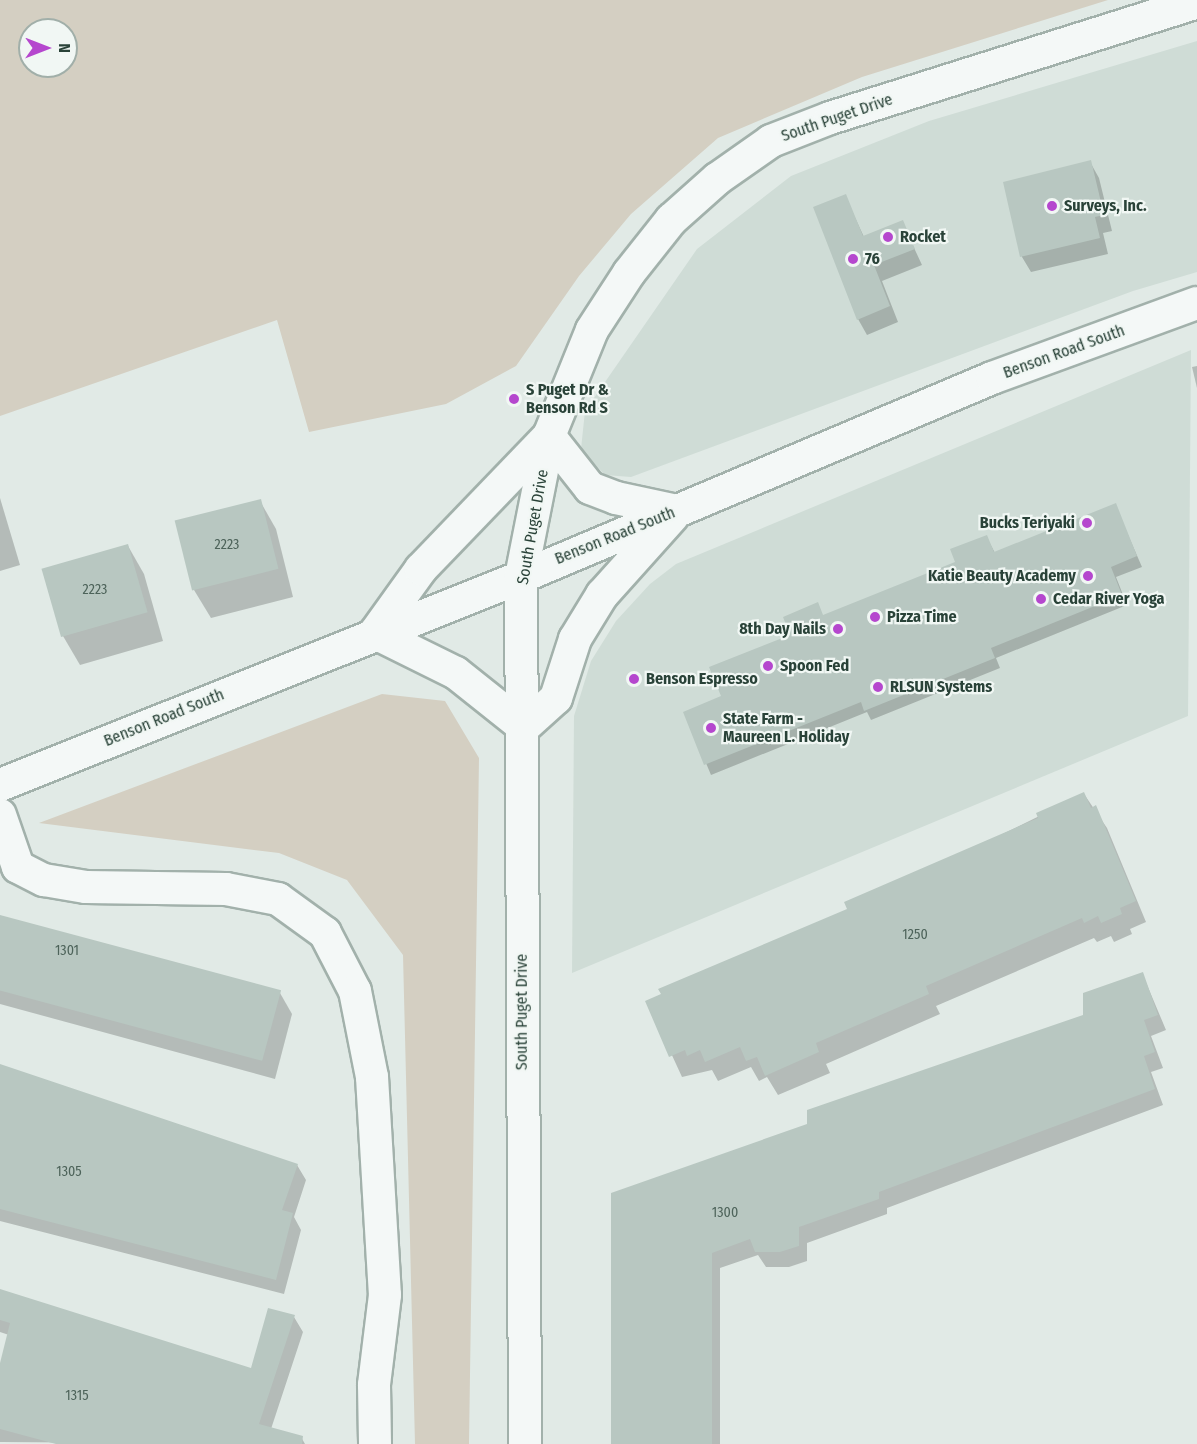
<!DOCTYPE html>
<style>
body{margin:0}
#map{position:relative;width:1197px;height:1444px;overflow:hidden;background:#e1eae6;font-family:"Fira Sans Condensed",sans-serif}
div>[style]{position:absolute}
.built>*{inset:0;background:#cfdcd6}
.green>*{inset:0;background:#d4cfc2}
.shadow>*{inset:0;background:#0003}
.building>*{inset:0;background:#b8c7c1;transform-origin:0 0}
.roads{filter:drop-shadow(2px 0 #a2b1ab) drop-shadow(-2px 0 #a2b1ab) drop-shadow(0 2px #a2b1ab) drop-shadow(0 -2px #a2b1ab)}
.minor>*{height:32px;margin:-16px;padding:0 16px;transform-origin:16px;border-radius:16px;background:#f4f8f7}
.dots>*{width:16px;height:16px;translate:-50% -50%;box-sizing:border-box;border:3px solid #f1f7f4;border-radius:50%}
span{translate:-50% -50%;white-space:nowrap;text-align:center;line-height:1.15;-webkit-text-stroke:4.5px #f1f7f4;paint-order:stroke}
.number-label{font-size:14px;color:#4d635a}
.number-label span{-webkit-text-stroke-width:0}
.street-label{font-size:16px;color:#294238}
.poi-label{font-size:16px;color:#294238;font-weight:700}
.left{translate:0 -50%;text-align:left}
.right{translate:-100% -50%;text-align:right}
.north{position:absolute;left:18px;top:18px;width:60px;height:60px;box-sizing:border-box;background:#f1f7f4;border:2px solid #a1afa9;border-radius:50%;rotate:90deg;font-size:16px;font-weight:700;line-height:24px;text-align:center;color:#294238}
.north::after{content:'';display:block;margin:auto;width:21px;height:27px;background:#b547ce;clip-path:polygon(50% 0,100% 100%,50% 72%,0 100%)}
</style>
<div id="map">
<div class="built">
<div style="clip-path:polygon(1197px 41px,1197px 272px,1133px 291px,631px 477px,605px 475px,581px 449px,585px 411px,697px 249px,791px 176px,929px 121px)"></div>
<div style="clip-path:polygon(1191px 350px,1188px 716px,572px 973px,574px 716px,591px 661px,616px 621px,650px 584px,676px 564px)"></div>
</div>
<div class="green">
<div style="clip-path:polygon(evenodd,0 0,1108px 0,862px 77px,718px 138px,631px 214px,579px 276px,516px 366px,446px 404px,309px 432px,277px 320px,0 416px,0 0,30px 30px,66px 30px,66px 66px,30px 66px,30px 30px)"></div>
<div style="clip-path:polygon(382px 694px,445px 701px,479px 758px,469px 1444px,415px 1444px,403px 955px,347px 880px,279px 853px,39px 823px)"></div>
</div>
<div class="shadow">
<div style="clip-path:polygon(1090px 162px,1099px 178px,1112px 231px,1103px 233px,1108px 254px,1031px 272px,1022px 257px,1004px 183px)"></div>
<div style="clip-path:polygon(845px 196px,864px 237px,902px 222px,922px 265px,882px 281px,898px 322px,867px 335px,858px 319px)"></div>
<div style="clip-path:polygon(1197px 366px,1197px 388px,1192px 367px)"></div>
<div style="clip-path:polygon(0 498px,20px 565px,0 571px)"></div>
<div style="clip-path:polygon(260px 501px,276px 529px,293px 597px,211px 618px,194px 590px,177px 522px)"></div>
<div style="clip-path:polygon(1115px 505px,1142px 567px,1116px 577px,1127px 605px,996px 658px,1000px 668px,871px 720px,867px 712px,711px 775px,685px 713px,723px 697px,792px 636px,818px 604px,825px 622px,957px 562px,986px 536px,995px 553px)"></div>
<div style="clip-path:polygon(128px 546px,144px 574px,163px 641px,80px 665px,63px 636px)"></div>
<div style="clip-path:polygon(1084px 794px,1107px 828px,1146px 922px,1130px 929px,1132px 934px,1114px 942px,1111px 936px,1097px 942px,1094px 938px,936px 1006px,940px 1014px,826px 1064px,830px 1073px,778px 1095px,767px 1077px,759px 1081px,751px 1067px,718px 1081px,712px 1070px,682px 1077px,647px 1001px,849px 910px)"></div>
<div style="clip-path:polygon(0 917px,280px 993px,292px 1014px,275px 1079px,0 1004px)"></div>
<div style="clip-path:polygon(1142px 973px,1166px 1030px,1151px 1036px,1163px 1068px,1151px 1072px,1163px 1105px,887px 1208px,887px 1214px,807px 1243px,807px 1261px,789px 1267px,766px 1267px,758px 1255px,720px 1268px,720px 1444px,612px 1444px,612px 1194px,808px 1125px,1085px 1016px)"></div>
<div style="clip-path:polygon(0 1065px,297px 1165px,306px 1180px,294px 1217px,301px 1230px,284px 1294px,0 1221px)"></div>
<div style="clip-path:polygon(0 1291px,252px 1370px,294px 1317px,303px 1332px,271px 1429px,301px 1437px,305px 1444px,0 1442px,0 1369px,9px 1335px,0 1332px)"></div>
</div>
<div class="building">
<div style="clip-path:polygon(1091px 160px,1104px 215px,1095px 217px,1100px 238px,1020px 257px,1003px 182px)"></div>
<div style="clip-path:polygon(846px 194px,863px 236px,903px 220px,915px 249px,874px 265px,890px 306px,857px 320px,813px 207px)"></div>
<div style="left:261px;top:499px;width:72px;height:89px;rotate:76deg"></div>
<div style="clip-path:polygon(1116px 503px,1137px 556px,1111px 567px,1122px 595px,991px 648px,995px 658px,864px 711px,861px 702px,704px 765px,683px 712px,721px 696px,709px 667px,790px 635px,783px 617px,818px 602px,823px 615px,955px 562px,950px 549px,987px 535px,994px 552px)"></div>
<div style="left:128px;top:544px;width:71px;height:90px;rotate:74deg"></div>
<div style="clip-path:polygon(1084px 792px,1091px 808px,1096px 805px,1136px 901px,1120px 908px,1122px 914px,1101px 923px,1098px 916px,1084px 923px,1082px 918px,926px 986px,929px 994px,816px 1043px,819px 1052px,765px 1076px,757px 1057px,746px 1061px,740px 1047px,705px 1062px,700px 1050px,687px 1056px,685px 1050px,669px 1057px,645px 1001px,661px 994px,658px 989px,847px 909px,844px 902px,1038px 818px,1036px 813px)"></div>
<div style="left:0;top:915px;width:291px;height:73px;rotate:15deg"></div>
<div style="clip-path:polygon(1143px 972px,1158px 1015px,1144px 1020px,1155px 1052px,1144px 1056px,1155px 1089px,879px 1192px,879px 1199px,799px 1227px,799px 1246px,780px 1252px,755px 1252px,750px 1239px,712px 1253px,712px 1444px,611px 1444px,611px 1193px,807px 1124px,807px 1110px,1083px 1015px,1083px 993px)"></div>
<div style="clip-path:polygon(0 1064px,298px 1164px,282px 1210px,293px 1213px,276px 1280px,0 1209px)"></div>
<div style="clip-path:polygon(0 1289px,251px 1368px,268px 1308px,295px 1315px,259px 1424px,303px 1436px,302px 1444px,56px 1444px,0 1429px,0 1363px,10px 1323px,0 1320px)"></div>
</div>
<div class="roads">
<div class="minor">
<div style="left:549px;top:436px;width:66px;rotate:51.7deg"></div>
<div style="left:590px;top:488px;width:28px;rotate:21deg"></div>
<div style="left:616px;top:498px;width:62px;rotate:12deg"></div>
<div style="left:375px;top:633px;width:79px;rotate:-54.3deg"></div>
<div style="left:421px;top:569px;width:185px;rotate:-46.1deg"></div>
<div style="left:375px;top:633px;width:90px;rotate:26.3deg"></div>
<div style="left:456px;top:673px;width:87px;rotate:38.5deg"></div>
<div style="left:524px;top:727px;width:43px;rotate:-42.2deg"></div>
<div style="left:556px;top:698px;width:62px;rotate:-72.1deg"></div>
<div style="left:575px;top:639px;width:52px;rotate:-58.5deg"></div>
<div style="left:602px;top:595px;width:106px;rotate:-48.1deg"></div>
<div style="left:0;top:785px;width:561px;rotate:-21.76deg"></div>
<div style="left:521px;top:577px;width:511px;rotate:-22.9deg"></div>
<div style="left:992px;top:378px;width:218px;rotate:-20.1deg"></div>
<div style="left:0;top:815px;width:55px;rotate:70.9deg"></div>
<div style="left:18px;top:867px;width:29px;rotate:27deg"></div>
<div style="left:44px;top:880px;width:43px;rotate:9.5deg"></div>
<div style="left:86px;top:887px;width:140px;rotate:0.8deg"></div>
<div style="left:226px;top:889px;width:53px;rotate:10.9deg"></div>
<div style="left:278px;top:899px;width:58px;rotate:35.9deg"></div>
<div style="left:325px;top:933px;width:65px;rotate:62.7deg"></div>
<div style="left:355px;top:991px;width:88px;rotate:78.8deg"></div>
<div style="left:372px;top:1077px;width:218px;rotate:86.6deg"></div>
<div style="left:385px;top:1295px;width:91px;rotate:97deg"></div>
<div style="left:374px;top:1385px;width:59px;rotate:89deg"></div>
<div style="left:525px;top:1444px;width:867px;rotate:-90.26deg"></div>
<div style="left:521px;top:577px;width:144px;rotate:-78.8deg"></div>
<div style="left:549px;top:436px;width:114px;rotate:-67.9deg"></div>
<div style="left:592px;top:330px;width:68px;rotate:-57deg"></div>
<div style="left:629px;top:273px;width:68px;rotate:-51.6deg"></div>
<div style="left:671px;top:220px;width:62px;rotate:-41.7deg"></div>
<div style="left:717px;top:179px;width:66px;rotate:-35.1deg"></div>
<div style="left:771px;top:141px;width:63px;rotate:-21.3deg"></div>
<div style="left:830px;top:118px;width:385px;rotate:-17.5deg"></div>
</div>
</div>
<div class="dots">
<div style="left:1052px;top:206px;background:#b547ce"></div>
<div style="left:888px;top:237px;background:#b547ce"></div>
<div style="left:853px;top:259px;background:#b547ce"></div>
<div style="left:514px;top:399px;background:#b547ce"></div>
<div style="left:1087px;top:523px;background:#b547ce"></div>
<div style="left:1088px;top:576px;background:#b547ce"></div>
<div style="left:1041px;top:599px;background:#b547ce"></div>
<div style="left:875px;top:617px;background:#b547ce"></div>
<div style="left:838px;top:629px;background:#b547ce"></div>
<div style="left:768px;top:666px;background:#b547ce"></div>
<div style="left:634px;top:679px;background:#b547ce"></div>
<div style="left:878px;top:687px;background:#b547ce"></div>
<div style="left:711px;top:728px;background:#b547ce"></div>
</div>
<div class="number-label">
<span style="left:227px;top:545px">2223</span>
<span style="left:95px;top:590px">2223</span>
<span style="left:915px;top:935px">1250</span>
<span style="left:67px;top:951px">1301</span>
<span style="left:69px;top:1172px">1305</span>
<span style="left:725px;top:1213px">1300</span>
<span style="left:77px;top:1396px">1315</span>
</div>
<div class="street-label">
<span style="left:837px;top:118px;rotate:-19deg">South Puget Drive</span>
<span style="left:1064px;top:352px;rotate:-20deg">Benson Road South</span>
<span style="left:533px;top:527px;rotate:-80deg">South Puget Drive</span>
<span style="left:615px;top:536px;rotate:-22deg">Benson Road South</span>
<span style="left:164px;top:718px;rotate:-22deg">Benson Road South</span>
<span style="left:522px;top:1012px;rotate:-90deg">South Puget Drive</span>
</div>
<div class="poi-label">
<span class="left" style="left:1064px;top:206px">Surveys, Inc.</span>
<span class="left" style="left:900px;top:237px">Rocket</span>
<span class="left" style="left:865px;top:259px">76</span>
<span class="left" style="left:526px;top:399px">S Puget Dr &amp;<br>Benson Rd S</span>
<span class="right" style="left:1075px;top:523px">Bucks Teriyaki</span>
<span class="right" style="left:1076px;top:576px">Katie Beauty Academy</span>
<span class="left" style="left:1053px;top:599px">Cedar River Yoga</span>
<span class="left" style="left:887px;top:617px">Pizza Time</span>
<span class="right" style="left:826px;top:629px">8th Day Nails</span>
<span class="left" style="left:780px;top:666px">Spoon Fed</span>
<span class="left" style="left:646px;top:679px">Benson Espresso</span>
<span class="left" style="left:890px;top:687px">RLSUN Systems</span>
<span class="left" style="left:723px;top:728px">State Farm -<br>Maureen L. Holiday</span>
</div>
<div class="north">N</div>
</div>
